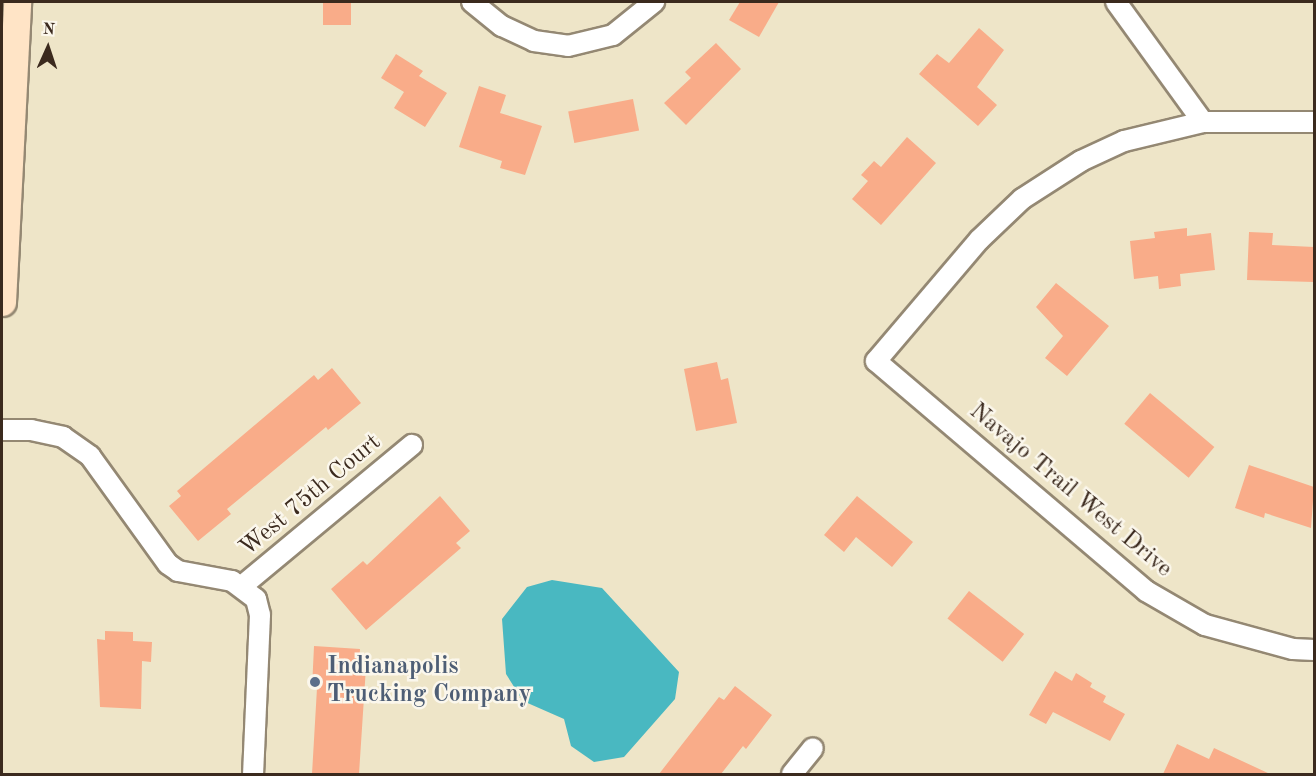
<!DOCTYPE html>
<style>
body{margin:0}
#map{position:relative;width:1316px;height:776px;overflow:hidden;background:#eee5c8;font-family:"Old Standard TT",serif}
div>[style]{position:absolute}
.water>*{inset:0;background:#49b8c1}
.building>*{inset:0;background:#f9ac89;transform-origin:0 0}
.roads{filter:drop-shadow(2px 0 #948873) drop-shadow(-2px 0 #948873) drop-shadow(0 2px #948873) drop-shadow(0 -2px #948873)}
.minor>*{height:20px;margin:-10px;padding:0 10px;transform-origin:10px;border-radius:10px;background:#fff}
.secondary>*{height:27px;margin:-13.5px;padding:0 13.5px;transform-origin:13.5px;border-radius:13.5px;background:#ffe4c6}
.dots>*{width:16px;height:16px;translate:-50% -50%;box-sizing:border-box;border:3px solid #fbf7ec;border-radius:50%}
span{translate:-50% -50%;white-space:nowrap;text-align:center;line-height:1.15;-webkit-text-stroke:5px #fbf7ec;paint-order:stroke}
.street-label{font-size:24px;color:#3b2a1e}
.service-label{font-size:24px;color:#4e5e75;font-weight:700}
.left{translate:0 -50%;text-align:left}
.frame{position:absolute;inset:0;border:3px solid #3b2a1e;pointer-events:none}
.north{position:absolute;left:18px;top:18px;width:60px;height:60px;-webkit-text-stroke:4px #fbf7ec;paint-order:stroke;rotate:3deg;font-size:16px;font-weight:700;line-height:24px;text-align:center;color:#3b2a1e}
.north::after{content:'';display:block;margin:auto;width:21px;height:27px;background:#3b2a1e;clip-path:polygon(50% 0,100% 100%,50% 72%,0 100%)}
</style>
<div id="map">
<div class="water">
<div style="clip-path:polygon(552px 580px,602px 588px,679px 672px,675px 699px,624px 757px,594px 762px,571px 746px,564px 719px,523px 701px,506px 674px,502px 619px,527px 587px)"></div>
</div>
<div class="building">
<div style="left:323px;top:2px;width:28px;height:23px"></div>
<div style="clip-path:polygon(740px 2px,779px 2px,759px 37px,729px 20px)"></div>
<div style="clip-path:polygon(979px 28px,1004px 50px,977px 87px,997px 105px,978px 126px,919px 74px,937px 54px,949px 63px)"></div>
<div style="clip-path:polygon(716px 43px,741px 69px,686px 125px,664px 103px,691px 78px,685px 72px)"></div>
<div style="clip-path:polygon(396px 54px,423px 71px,419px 76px,447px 93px,425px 127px,394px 108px,404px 92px,381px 78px)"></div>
<div style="clip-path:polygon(479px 86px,506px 95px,500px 113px,542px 126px,525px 175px,500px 168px,502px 161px,459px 147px)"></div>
<div style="left:633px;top:99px;width:32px;height:66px;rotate:79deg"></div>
<div style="clip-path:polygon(907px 137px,936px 163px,881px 225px,852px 199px,868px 181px,861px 175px,874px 161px,881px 167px)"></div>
<div style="clip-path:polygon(1187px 228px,1187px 236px,1211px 233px,1215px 270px,1180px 274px,1181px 286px,1159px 289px,1158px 276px,1134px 279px,1130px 241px,1155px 238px,1154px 232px)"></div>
<div style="clip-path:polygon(1249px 232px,1273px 233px,1272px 245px,1314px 247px,1314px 282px,1247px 280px)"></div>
<div style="clip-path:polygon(1056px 283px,1109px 326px,1067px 376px,1045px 358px,1063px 336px,1036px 307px)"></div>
<div style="clip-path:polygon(717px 362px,721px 380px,728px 378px,737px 423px,696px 431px,684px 369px)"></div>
<div style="clip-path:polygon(332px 368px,361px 403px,328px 430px,326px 427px,227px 509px,231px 514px,198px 541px,169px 506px,181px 496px,177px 491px,314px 375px,318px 380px)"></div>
<div style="left:1150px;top:393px;width:84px;height:40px;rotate:40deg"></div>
<div style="clip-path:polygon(1249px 465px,1314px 487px,1311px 528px,1265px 513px,1264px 518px,1235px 508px)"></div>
<div style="clip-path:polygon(440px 496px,470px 531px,456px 543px,461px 548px,366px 630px,331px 589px,363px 561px,367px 565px)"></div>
<div style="clip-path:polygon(857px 496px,913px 542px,892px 567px,856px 537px,844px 552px,824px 535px)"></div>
<div style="left:969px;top:591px;width:70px;height:35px;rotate:38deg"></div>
<div style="clip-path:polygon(105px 631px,133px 632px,133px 641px,152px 642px,151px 662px,142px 661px,141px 709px,100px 707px,97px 639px,105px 640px)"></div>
<div style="clip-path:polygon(314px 646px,360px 649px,359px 666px,366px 667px,359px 774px,312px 774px,317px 688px,312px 688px)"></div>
<div style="clip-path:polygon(1055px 671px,1072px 681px,1076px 673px,1092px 683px,1090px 687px,1106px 696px,1103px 702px,1125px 714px,1110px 741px,1053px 712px,1046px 724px,1029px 715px)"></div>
<div style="clip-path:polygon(735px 686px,772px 715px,746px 749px,743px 746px,721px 774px,659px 774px,719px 697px,724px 700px)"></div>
<div style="clip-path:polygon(1177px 744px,1209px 759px,1214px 748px,1270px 774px,1163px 774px)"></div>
</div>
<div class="roads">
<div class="minor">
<div style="left:472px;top:2px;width:38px;rotate:39deg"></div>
<div style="left:502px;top:26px;width:35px;rotate:25deg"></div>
<div style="left:534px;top:41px;width:34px;rotate:8deg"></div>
<div style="left:568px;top:46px;width:46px;rotate:-13.7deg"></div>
<div style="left:613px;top:35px;width:53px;rotate:-38.8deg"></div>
<div style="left:1116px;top:2px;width:148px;rotate:54.1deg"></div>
<div style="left:1314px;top:122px;width:111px;rotate:180deg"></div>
<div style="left:1203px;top:122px;width:81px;rotate:166.5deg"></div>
<div style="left:1124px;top:141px;width:47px;rotate:155.1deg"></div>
<div style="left:1081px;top:161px;width:70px;rotate:147.2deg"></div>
<div style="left:1022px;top:199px;width:59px;rotate:136.4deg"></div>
<div style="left:979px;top:240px;width:159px;rotate:130.4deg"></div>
<div style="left:876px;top:361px;width:355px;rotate:40.4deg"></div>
<div style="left:1146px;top:591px;width:68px;rotate:30deg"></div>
<div style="left:1205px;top:625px;width:91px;rotate:15.3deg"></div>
<div style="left:1293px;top:649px;width:21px;rotate:3deg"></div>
<div style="left:2px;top:430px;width:29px"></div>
<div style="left:31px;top:430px;width:33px;rotate:12deg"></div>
<div style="left:63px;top:437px;width:33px;rotate:35deg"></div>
<div style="left:90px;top:456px;width:133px;rotate:54.2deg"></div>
<div style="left:168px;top:564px;width:12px;rotate:35deg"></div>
<div style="left:178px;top:571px;width:55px;rotate:10.5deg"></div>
<div style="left:232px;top:581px;width:30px;rotate:37deg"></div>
<div style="left:256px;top:599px;width:16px;rotate:76deg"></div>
<div style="left:260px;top:615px;width:159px;rotate:92.5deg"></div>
<div style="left:242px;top:586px;width:221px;rotate:-39.7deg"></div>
<div style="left:792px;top:774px;width:33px;rotate:-51deg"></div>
</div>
<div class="secondary">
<div style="left:2px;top:302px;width:300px;rotate:-87.1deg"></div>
</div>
</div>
<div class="dots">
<div style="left:315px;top:682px;background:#5c6f8a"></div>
</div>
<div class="street-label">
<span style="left:1070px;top:491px;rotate:40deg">Navajo Trail West Drive</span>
<span style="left:311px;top:496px;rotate:-40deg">West 75th Court</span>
</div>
<div class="service-label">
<span class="left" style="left:327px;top:682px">Indianapolis<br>Trucking Company</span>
</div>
<div class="frame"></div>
<div class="north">N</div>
</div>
